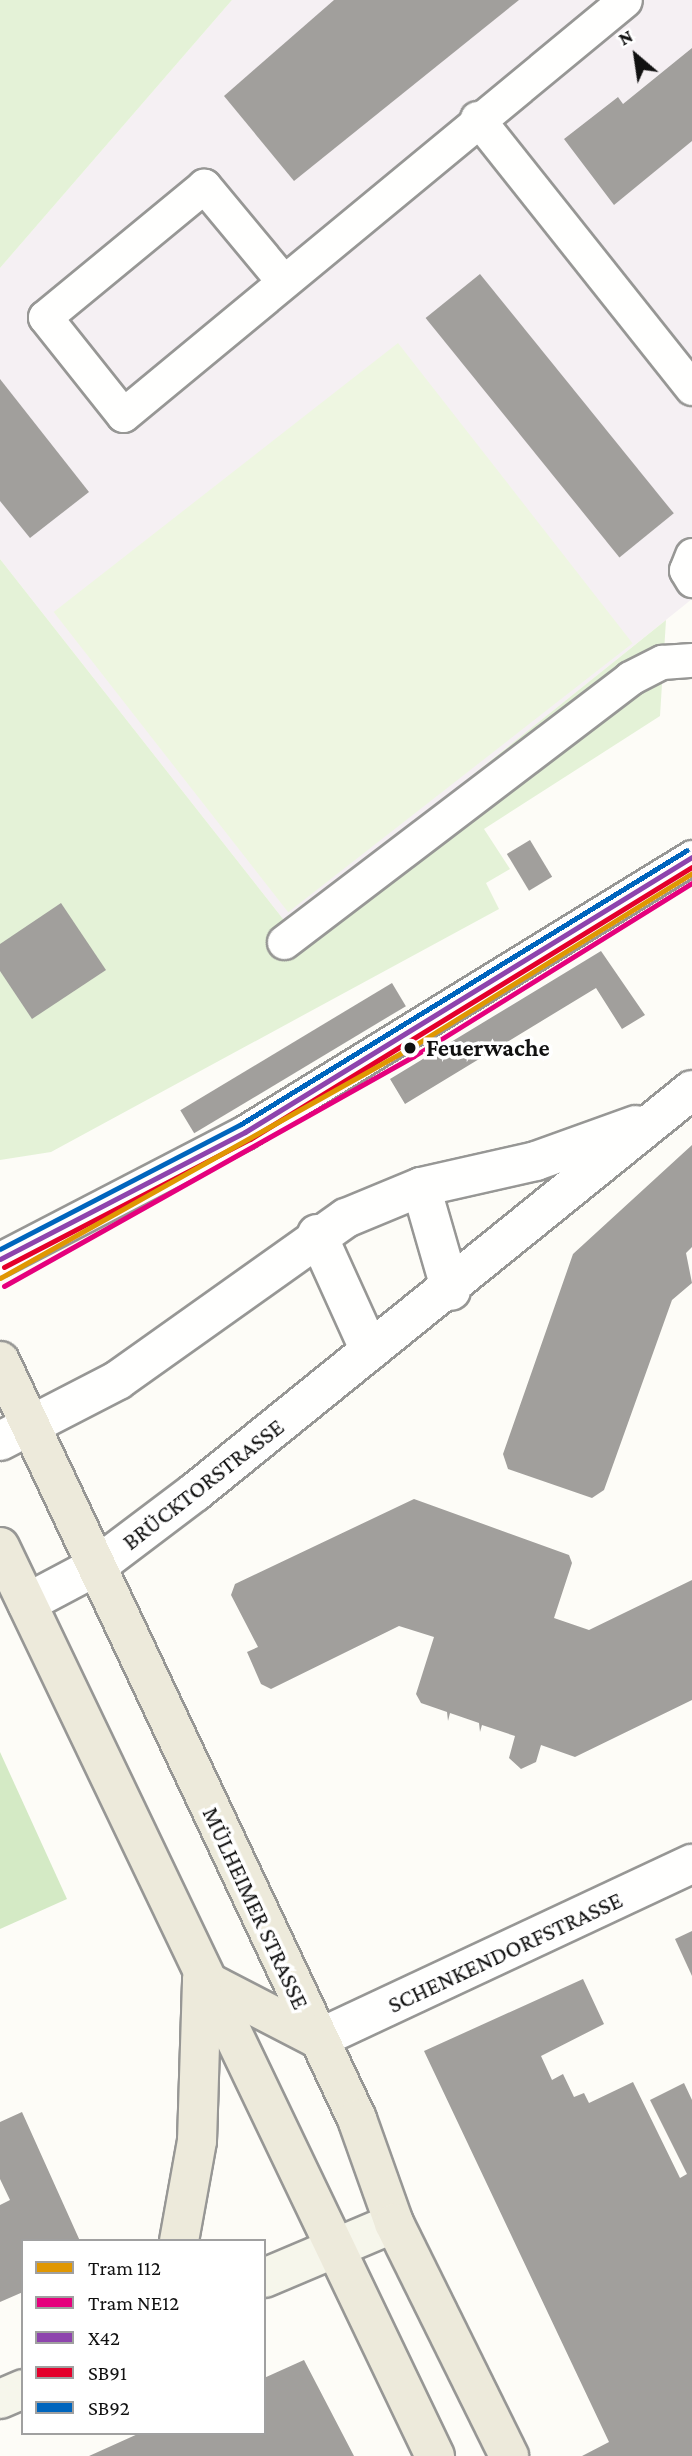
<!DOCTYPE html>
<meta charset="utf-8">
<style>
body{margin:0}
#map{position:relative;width:692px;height:2456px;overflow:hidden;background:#fdfcf7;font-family:"Crimson Pro",serif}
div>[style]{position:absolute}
.industrial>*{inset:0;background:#f5f0f3}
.green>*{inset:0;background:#e4f2d7}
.forest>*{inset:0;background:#d4eac5}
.pitch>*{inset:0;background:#eef6e1;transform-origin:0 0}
.building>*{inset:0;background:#a19f9c;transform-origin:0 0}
.roads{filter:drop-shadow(2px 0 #979795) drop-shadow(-2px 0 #979795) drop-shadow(0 2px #979795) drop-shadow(0 -2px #979795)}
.lane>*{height:33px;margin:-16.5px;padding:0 16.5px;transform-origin:16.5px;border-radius:16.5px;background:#fffffe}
.street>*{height:38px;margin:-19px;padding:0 19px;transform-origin:19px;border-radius:19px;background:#fffffe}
.secondary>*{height:38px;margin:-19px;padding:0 19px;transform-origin:19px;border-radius:19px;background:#f6f6eb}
.primary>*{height:38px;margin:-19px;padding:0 19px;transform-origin:19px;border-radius:19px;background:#edeadb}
.bus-1>*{height:5px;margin:-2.5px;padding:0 2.5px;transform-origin:2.5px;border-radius:2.5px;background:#8e44ad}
.bus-2>*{height:5px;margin:-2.5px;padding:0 2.5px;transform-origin:2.5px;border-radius:2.5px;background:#e4002b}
.bus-3>*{height:5px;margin:-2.5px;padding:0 2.5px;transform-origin:2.5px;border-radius:2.5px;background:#0065bd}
.tram-1>*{height:5px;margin:-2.5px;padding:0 2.5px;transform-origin:2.5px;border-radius:2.5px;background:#e09702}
.tram-2>*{height:5px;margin:-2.5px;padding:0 2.5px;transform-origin:2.5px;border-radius:2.5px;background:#e5007d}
.dots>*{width:19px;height:19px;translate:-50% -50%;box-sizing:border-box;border:4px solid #fff;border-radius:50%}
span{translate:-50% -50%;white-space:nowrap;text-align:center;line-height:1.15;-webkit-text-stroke:7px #fff;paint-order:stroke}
.stop-label{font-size:24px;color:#111;font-weight:700}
.left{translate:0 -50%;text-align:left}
.street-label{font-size:24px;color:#111}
.legend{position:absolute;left:21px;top:2239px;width:245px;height:196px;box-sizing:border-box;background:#fff;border:2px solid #a0a0a0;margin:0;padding:9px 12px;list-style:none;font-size:21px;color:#111}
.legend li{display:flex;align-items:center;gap:14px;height:35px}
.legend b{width:35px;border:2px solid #a0a0a0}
.north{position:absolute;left:601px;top:21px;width:70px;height:70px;-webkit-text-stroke:5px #fff;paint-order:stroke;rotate:331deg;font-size:19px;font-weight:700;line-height:28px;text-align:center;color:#111}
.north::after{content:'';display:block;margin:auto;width:24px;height:32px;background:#111;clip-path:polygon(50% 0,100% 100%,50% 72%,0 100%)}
</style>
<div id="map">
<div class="industrial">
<div style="clip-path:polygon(232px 0,692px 0,692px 599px,287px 924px,0 559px,0 268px)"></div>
</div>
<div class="green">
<div style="clip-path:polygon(0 0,232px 0,0 268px)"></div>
<div style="clip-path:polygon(0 559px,287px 924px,666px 620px,660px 716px,484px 829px,510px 869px,486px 883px,499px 909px,51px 1152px,0 1160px)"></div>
</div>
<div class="forest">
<div style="clip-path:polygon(0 1752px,67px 1899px,0 1929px)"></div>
</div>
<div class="pitch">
<div style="left:398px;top:343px;width:381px;height:437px;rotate:52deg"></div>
</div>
<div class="building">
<div style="clip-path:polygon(334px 0,519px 0,294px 181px,224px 96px)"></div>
<div style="clip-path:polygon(692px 48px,692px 141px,614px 205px,564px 139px,618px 97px,623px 104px)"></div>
<div style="left:480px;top:274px;width:308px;height:70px;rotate:51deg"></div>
<div style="clip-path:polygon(0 379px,89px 492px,30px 538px,0 501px)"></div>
<div style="left:530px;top:840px;width:43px;height:27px;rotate:59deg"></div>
<div style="clip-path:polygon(61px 903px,106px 970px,32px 1019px,0 971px,0 944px)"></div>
<div style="clip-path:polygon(601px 951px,645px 1015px,622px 1029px,596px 988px,405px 1104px,390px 1079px)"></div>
<div style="left:392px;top:983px;width:27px;height:247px;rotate:59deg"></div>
<div style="clip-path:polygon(692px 1145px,692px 1247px,686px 1253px,692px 1283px,672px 1300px,604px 1490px,592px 1498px,508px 1469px,503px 1454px,573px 1254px)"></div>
<div style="clip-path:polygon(414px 1499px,569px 1555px,572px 1563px,554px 1618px,589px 1630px,692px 1580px,692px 1700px,575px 1757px,541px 1745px,536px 1762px,521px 1769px,509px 1758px,515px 1736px,482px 1725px,480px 1732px,479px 1723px,450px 1713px,448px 1721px,447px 1712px,421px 1703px,416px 1694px,434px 1637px,399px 1626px,271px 1689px,261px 1684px,247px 1652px,258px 1647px,231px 1595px,235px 1584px)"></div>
<div style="clip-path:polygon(692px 1931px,692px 1976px,675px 1939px)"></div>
<div style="clip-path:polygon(583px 1979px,604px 2024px,541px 2056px,552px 2080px,563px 2074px,574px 2097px,584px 2093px,589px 2103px,633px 2082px,680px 2178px,687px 2174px,650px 2100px,684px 2083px,692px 2100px,692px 2456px,582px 2456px,609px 2442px,424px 2051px)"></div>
<div style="clip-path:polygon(22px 2112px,80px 2241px,23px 2241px,23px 2292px,0 2302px,0 2205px,10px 2200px,0 2179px,0 2122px)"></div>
<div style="clip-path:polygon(304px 2360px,354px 2456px,89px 2456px,140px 2433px,264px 2433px,264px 2378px)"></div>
</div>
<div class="roads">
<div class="lane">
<div style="left:477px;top:118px;width:345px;rotate:51.5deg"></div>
<div style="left:283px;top:281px;width:124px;rotate:-129.7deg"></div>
<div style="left:204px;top:186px;width:206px;rotate:140.5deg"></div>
<div style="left:45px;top:317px;width:125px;rotate:51.5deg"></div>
<div style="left:123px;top:415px;width:651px;rotate:-39.58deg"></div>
<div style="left:692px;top:555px;width:16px;rotate:112deg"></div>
<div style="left:686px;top:570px;width:12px;rotate:59deg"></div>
<div style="left:284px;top:942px;width:435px;rotate:-37.3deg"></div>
<div style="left:630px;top:678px;width:36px;rotate:-27deg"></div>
<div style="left:662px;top:662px;width:30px;rotate:-4deg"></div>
<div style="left:0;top:1259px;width:276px;rotate:-27.4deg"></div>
<div style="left:245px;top:1132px;width:525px;rotate:-31.6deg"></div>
</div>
<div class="street">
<div style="left:421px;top:1187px;width:108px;rotate:73.9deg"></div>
<div style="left:317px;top:1234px;width:128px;rotate:65.6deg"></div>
<div style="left:0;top:1441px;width:133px;rotate:-27.3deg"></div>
<div style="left:118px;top:1380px;width:280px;rotate:-35.4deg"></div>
<div style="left:346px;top:1218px;width:81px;rotate:-22.5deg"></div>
<div style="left:421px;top:1187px;width:118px;rotate:-12.7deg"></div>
<div style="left:536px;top:1161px;width:106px;rotate:-19.8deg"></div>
<div style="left:27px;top:1603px;width:79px;rotate:-27.9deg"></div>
<div style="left:97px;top:1566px;width:123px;rotate:-37.1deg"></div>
<div style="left:195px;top:1492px;width:639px;rotate:-38.97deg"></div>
<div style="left:318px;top:2039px;width:413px;rotate:-25.1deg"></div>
</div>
<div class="secondary">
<div style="left:264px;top:2278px;width:141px;rotate:-22.9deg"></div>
<div style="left:0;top:2399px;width:25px;rotate:-23deg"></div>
</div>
<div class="primary">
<div style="left:0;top:1361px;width:838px;rotate:64.78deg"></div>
<div style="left:357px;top:2119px;width:110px;rotate:70.4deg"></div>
<div style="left:394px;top:2223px;width:260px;rotate:63.7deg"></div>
<div style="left:0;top:1547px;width:1008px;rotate:64.43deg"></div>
<div style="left:202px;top:1979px;width:131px;rotate:27.3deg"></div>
<div style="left:179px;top:2241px;width:102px;rotate:-79.8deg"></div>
<div style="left:197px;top:2141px;width:160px;rotate:-88.2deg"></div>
</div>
</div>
<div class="bus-1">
<div style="left:0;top:1259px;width:276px;rotate:-27.4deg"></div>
<div style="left:245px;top:1132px;width:525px;rotate:-31.6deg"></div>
</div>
<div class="bus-2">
<div style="left:4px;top:1267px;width:277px;rotate:-27.5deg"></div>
<div style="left:250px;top:1139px;width:519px;rotate:-31.61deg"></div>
</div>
<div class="bus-3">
<div style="left:0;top:1249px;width:271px;rotate:-27.4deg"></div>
<div style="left:241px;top:1124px;width:523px;rotate:-31.56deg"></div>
</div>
<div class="tram-1">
<div style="left:0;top:1278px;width:470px;rotate:-29.3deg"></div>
<div style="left:410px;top:1048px;width:332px;rotate:-31.8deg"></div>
</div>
<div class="tram-2">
<div style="left:4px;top:1286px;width:470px;rotate:-29.3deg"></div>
<div style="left:414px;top:1056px;width:327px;rotate:-31.9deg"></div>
</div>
<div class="dots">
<div style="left:410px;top:1048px;background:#111"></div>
</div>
<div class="stop-label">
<span class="left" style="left:426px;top:1048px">Feuerwache</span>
</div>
<div class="street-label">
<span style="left:203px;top:1484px;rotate:-38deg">BRÜCKTORSTRASSE</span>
<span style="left:256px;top:1908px;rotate:65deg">MÜLHEIMER STRASSE</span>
<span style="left:505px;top:1952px;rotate:-25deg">SCHENKENDORFSTRASSE</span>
</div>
<ul class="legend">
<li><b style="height:9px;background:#e09702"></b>Tram 112</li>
<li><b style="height:9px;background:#e5007d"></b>Tram NE12</li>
<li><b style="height:9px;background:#8e44ad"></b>X42</li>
<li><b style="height:9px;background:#e4002b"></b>SB91</li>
<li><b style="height:9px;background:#0065bd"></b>SB92</li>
</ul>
<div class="north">N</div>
</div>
